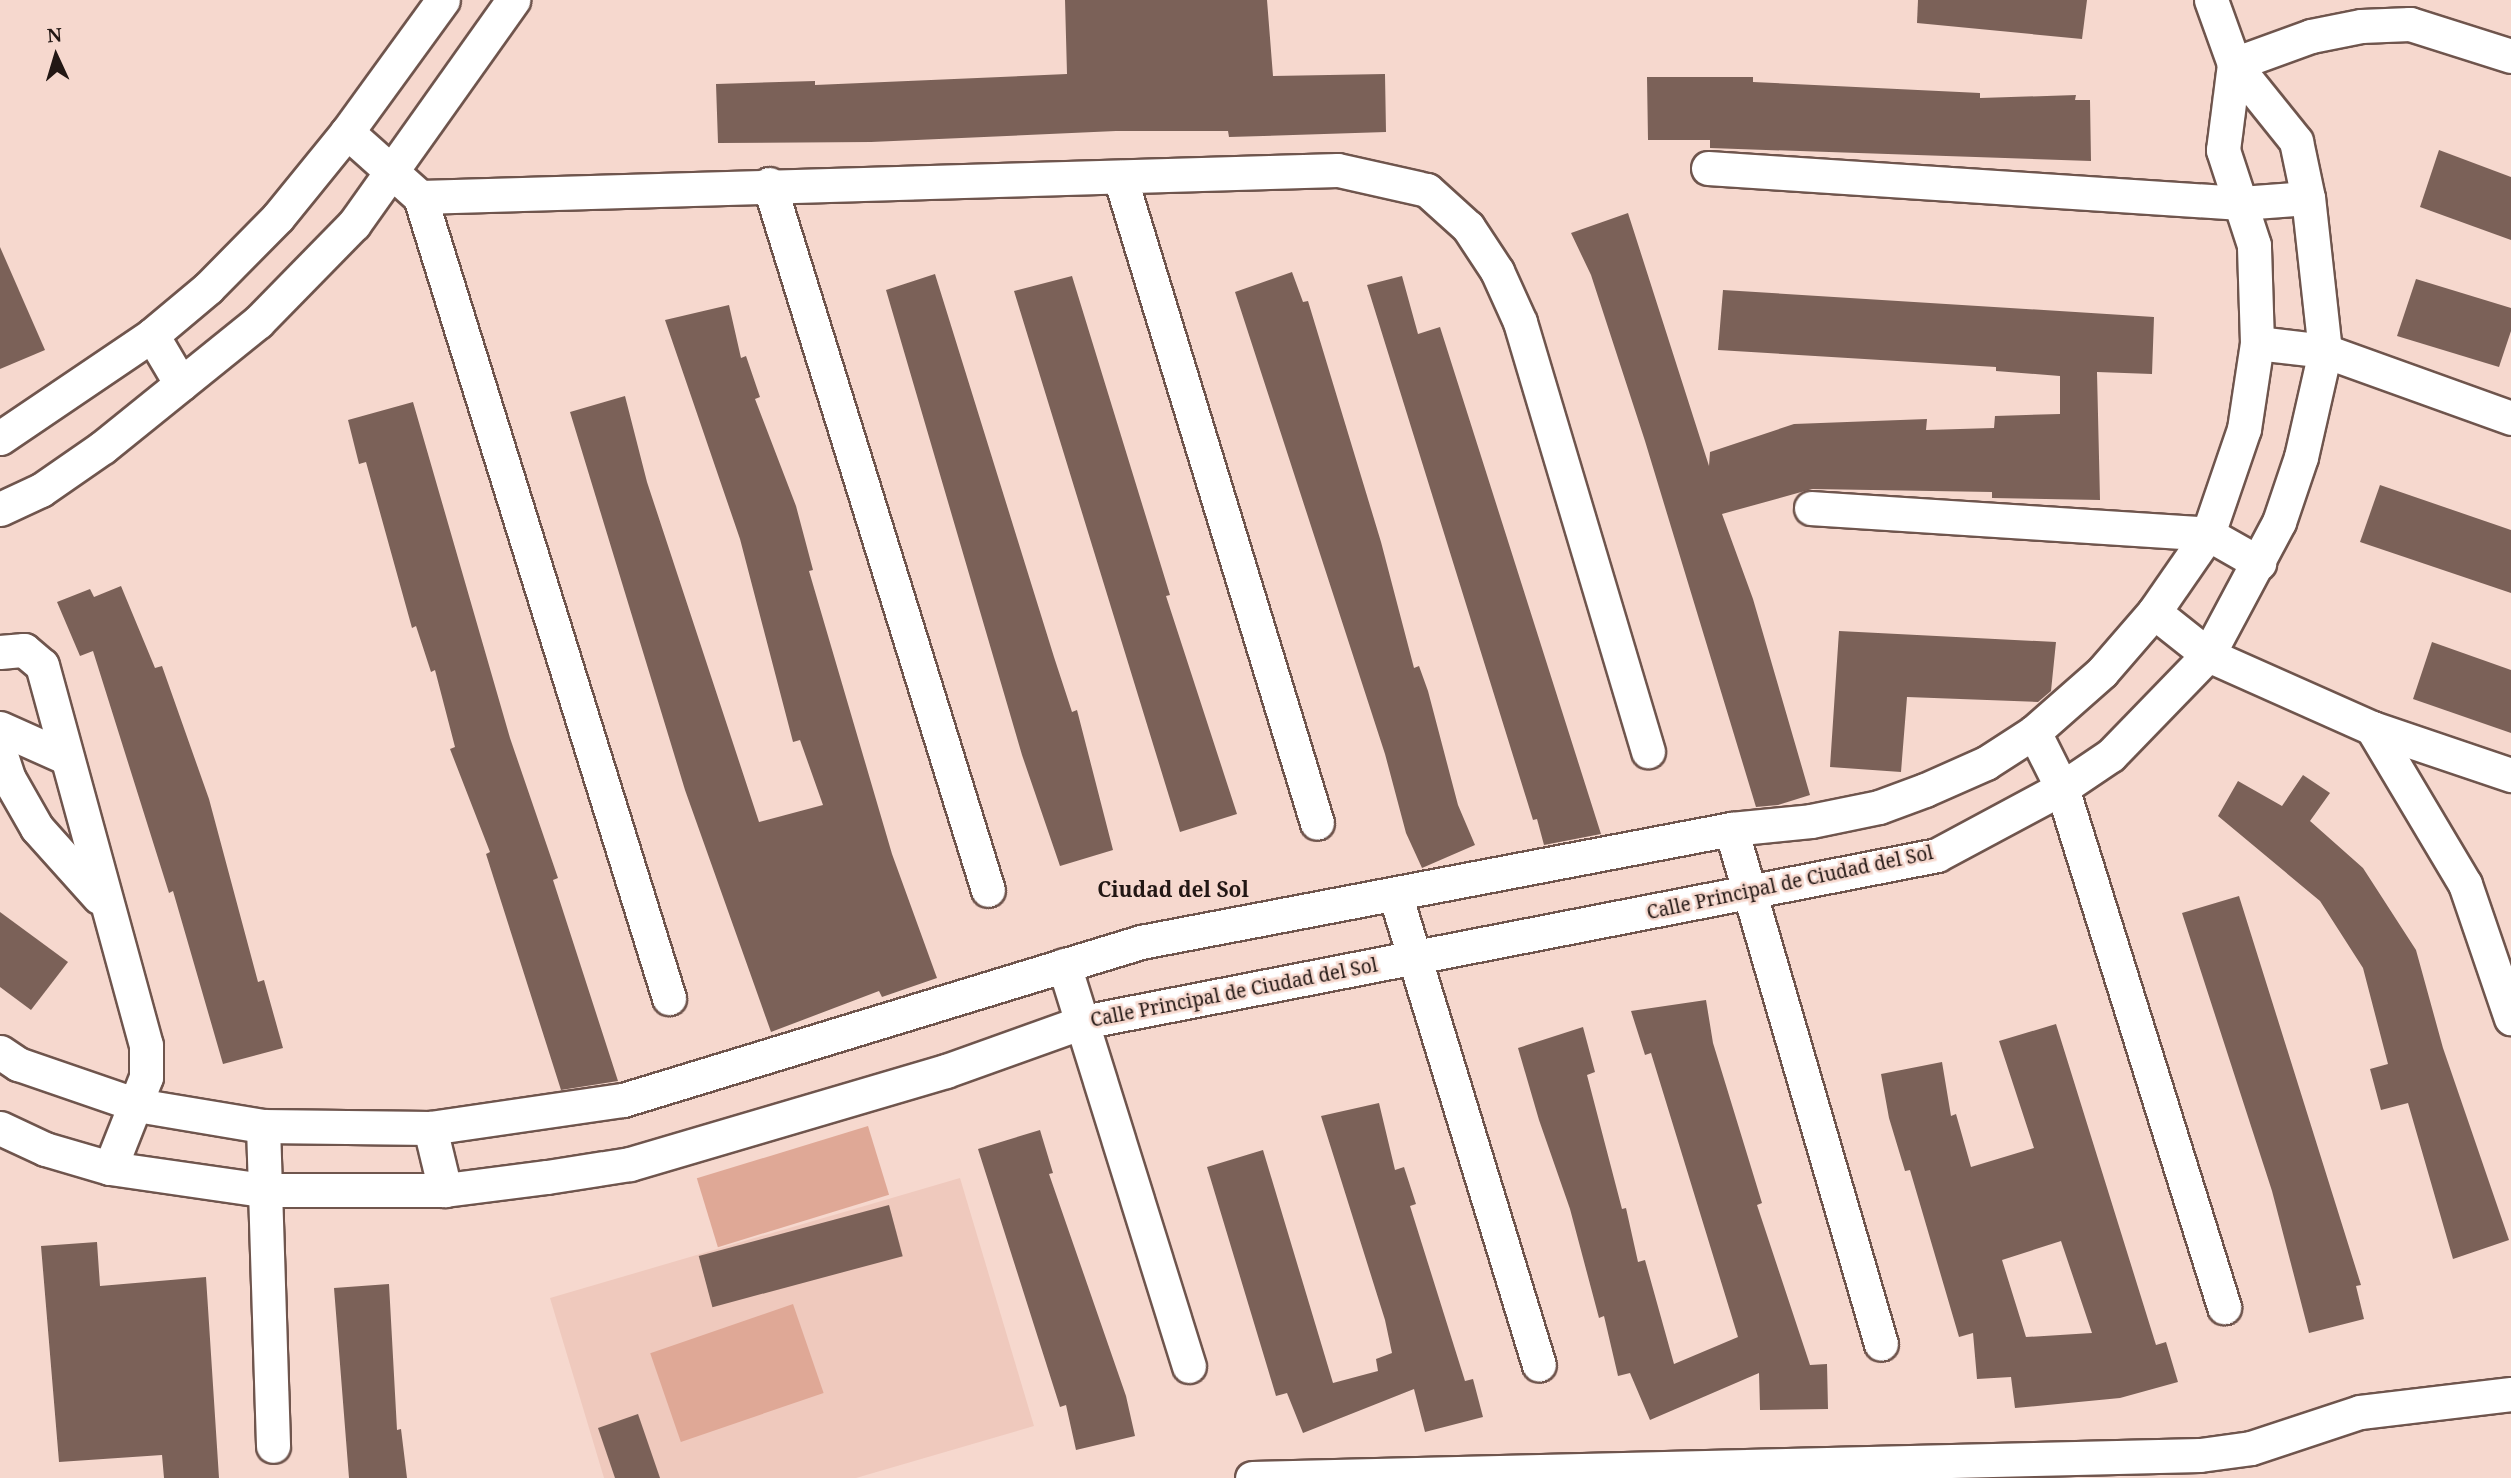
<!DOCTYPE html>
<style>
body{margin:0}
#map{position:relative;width:2511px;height:1478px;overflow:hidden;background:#f6d8ce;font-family:"Noto Serif",serif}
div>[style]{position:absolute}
.built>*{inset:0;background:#efc9bd}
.green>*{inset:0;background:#dfa896;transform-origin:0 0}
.building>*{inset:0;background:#7b6158;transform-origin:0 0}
.roads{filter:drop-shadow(2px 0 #6f554d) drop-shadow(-2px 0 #6f554d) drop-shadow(0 2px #6f554d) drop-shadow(0 -2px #6f554d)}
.minor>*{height:33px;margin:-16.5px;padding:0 16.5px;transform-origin:16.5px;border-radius:16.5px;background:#fff}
span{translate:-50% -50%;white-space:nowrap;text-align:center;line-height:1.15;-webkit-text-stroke:5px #f6d8ce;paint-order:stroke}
.street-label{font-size:19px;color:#221714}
.neighbourhood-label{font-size:21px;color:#221714;font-weight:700}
.north{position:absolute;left:21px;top:21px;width:70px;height:70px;-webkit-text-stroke:5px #f6d8ce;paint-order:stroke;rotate:356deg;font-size:19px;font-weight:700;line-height:28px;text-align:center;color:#221714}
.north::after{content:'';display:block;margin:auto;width:24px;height:32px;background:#221714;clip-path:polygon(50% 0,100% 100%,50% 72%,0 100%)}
</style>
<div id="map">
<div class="built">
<div style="clip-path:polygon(960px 1178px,1034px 1426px,856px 1478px,604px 1478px,550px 1298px)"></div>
</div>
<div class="green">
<div style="left:868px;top:1126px;width:72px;height:179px;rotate:73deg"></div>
<div style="left:793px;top:1304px;width:94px;height:151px;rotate:71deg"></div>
</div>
<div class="building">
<div style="clip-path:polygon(1065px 0,1267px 0,1273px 76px,1385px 74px,1386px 132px,1229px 137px,1228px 131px,1116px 131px,871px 142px,718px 143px,716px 84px,815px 81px,815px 85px,1067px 74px)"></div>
<div style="clip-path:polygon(1918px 0,2087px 0,2082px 39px,1917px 23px)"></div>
<div style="clip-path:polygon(1647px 77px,1753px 77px,1753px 82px,1980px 93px,1980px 98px,2076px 95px,2075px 100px,2090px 100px,2091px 161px,1710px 148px,1710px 140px,1648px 140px)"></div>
<div style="clip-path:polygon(2439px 150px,2511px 177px,2511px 240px,2420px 207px)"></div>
<div style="clip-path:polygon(1628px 213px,1709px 466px,1710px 452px,1794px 424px,1927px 419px,1926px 430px,1994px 428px,1995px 416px,2060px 414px,2060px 376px,1996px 371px,1996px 367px,1718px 350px,1723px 290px,2154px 317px,2152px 374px,2097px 372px,2100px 500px,1992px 498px,1992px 492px,1812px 489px,1722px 514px,1753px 599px,1810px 795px,1778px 805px,1756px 807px,1645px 441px,1591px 275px,1571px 233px)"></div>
<div style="clip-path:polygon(0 247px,45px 350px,0 369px)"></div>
<div style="clip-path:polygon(1292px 272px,1303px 302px,1308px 301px,1381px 542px,1414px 668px,1419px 666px,1428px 691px,1458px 805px,1475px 845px,1422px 868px,1406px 833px,1385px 754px,1235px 292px)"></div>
<div style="clip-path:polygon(935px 274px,1054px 657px,1072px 712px,1077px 710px,1113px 850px,1060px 866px,1022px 755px,886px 290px)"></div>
<div style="clip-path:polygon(1072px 276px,1170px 595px,1166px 596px,1237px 814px,1180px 832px,1014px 291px)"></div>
<div style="clip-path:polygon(1402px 276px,1418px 334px,1440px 327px,1601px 834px,1544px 845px,1537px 819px,1533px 820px,1367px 285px)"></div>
<div style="clip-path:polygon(2416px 279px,2511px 308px,2511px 331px,2499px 367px,2397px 336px)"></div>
<div style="clip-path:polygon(729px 305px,741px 358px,746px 356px,760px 397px,755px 399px,796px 506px,813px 570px,809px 571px,892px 854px,937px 978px,882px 997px,879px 991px,771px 1032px,685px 790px,570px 412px,625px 396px,647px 482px,759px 822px,823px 805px,800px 740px,793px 742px,740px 539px,665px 320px)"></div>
<div style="clip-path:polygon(413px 402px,510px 738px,558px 878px,553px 880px,618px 1081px,561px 1090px,486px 854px,490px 852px,450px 749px,455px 747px,435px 670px,431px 672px,416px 626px,412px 628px,366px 462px,359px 464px,348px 420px)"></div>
<div style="clip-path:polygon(2380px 485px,2511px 530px,2511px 593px,2360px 542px)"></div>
<div style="clip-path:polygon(121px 586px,155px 668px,162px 666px,209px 799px,258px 982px,264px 980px,283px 1048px,223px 1064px,173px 891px,169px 893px,93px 651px,80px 656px,57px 602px,90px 589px,94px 597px)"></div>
<div style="clip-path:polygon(1839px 631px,2056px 642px,2051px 691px,2038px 702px,1907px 697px,1901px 772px,1830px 767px)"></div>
<div style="clip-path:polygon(2432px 642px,2511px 670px,2511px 733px,2413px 699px)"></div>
<div style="clip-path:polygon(2303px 775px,2330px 793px,2310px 821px,2363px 868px,2416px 950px,2443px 1048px,2509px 1240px,2453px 1259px,2408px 1103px,2381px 1110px,2370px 1069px,2388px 1064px,2363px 968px,2320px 901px,2218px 816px,2238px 781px,2282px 806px)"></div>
<div style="clip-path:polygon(2239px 896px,2361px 1285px,2356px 1286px,2364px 1319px,2309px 1333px,2272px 1191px,2182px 913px)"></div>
<div style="clip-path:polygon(0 912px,68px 962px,31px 1010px,0 987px)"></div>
<div style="clip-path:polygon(1706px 1000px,1713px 1043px,1762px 1203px,1757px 1205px,1810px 1365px,1827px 1364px,1828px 1409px,1760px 1410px,1759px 1373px,1650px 1420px,1630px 1373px,1618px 1376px,1604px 1316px,1599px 1318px,1570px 1209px,1539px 1120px,1518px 1048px,1583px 1027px,1595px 1072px,1587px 1075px,1622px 1209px,1626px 1208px,1638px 1262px,1645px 1260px,1674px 1364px,1738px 1337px,1651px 1053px,1645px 1055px,1631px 1011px)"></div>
<div style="clip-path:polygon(evenodd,2056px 1024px,2156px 1345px,2166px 1342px,2178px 1382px,2120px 1398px,2015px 1408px,2011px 1377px,1977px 1379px,1973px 1333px,1959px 1337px,1910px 1170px,1905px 1171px,1889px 1118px,1881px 1074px,1942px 1062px,1951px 1116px,1956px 1114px,1971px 1167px,2034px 1148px,1999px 1041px,2056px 1024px,2061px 1241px,2092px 1333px,2026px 1337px,2002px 1260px,2061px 1241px)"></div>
<div style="clip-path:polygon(1379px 1103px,1395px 1170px,1404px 1167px,1416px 1204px,1410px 1206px,1465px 1381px,1473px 1379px,1483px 1417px,1425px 1432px,1414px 1389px,1303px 1433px,1287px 1393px,1276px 1396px,1207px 1167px,1263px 1150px,1333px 1383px,1378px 1371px,1376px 1359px,1392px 1353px,1385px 1320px,1321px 1116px)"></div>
<div style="clip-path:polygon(1040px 1130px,1053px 1173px,1049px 1174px,1126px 1396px,1135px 1436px,1076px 1450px,1066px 1405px,1060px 1407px,978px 1149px)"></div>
<div style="left:889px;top:1205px;width:53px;height:197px;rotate:75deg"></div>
<div style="clip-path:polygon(97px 1242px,100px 1286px,206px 1277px,219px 1478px,164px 1478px,162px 1455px,59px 1462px,41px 1246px)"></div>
<div style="clip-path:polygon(389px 1284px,397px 1430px,401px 1429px,407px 1478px,349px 1478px,334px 1288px)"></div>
<div style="clip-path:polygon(638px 1414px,660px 1478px,615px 1478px,598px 1428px)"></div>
</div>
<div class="roads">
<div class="minor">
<div style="left:2211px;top:0;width:68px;rotate:70.2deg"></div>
<div style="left:2234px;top:64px;width:82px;rotate:-20deg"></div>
<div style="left:2311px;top:36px;width:51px;rotate:-11.3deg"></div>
<div style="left:2361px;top:26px;width:49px;rotate:-2.3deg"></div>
<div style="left:2410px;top:24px;width:106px;rotate:17.6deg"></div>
<div style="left:347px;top:132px;width:98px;rotate:41.7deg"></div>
<div style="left:420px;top:197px;width:839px;rotate:72.73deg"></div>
<div style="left:1708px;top:168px;width:534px;rotate:3.76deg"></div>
<div style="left:2241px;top:203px;width:67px;rotate:-4.3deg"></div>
<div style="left:1120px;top:177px;width:675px;rotate:73.04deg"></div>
<div style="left:769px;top:184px;width:739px;rotate:72.77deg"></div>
<div style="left:420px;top:197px;width:918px;rotate:-1.68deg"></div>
<div style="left:1338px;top:170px;width:91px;rotate:12.7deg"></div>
<div style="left:1427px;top:190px;width:55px;rotate:42.1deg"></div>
<div style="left:1468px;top:227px;width:53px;rotate:56.6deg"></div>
<div style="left:1497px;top:271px;width:56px;rotate:65.7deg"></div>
<div style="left:1520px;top:322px;width:448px;rotate:73.4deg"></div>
<div style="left:152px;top:335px;width:57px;rotate:59.4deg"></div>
<div style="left:2257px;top:343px;width:68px;rotate:6.7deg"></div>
<div style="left:2325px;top:351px;width:198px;rotate:19.8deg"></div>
<div style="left:0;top:438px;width:184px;rotate:-34.1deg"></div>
<div style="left:152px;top:335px;width:73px;rotate:-40deg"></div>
<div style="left:208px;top:288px;width:100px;rotate:-45.4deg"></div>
<div style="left:278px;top:217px;width:109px;rotate:-50.9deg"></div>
<div style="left:347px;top:132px;width:163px;rotate:-54deg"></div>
<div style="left:1811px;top:508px;width:398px;rotate:3.7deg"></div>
<div style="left:2208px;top:534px;width:59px;rotate:29.6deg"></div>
<div style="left:0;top:509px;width:45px;rotate:-24.9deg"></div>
<div style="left:41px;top:490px;width:75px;rotate:-34.7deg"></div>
<div style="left:103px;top:447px;width:199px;rotate:-38.9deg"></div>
<div style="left:258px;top:322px;width:137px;rotate:-45.6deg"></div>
<div style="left:354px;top:224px;width:275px;rotate:-54.6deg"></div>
<div style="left:2154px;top:612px;width:69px;rotate:38.5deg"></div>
<div style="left:2208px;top:655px;width:180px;rotate:24deg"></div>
<div style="left:2372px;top:728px;width:147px;rotate:18.7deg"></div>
<div style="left:0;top:652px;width:24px;rotate:-5deg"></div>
<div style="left:24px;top:650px;width:23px;rotate:40deg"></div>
<div style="left:42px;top:665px;width:394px;rotate:74.7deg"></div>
<div style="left:146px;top:1045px;width:32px;rotate:90deg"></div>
<div style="left:146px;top:1077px;width:98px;rotate:111.6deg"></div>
<div style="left:0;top:728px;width:73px;rotate:24.1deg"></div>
<div style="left:2372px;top:728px;width:182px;rotate:59.2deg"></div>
<div style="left:2465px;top:884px;width:142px;rotate:71.1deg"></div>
<div style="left:2034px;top:732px;width:63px;rotate:63.4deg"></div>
<div style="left:2062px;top:788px;width:544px;rotate:72.66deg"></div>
<div style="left:0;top:752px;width:28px;rotate:72deg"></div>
<div style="left:9px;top:779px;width:56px;rotate:60.3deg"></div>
<div style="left:37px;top:828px;width:93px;rotate:48.1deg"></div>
<div style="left:1731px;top:829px;width:536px;rotate:73.76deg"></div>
<div style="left:1395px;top:894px;width:492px;rotate:73deg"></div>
<div style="left:1064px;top:965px;width:420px;rotate:72.7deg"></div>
<div style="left:0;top:1052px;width:22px;rotate:34deg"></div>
<div style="left:18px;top:1064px;width:126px;rotate:19deg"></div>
<div style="left:137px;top:1105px;width:128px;rotate:9.5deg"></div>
<div style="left:263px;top:1126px;width:167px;rotate:0.7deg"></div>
<div style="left:430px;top:1128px;width:195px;rotate:-8.3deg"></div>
<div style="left:623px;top:1100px;width:542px;rotate:-16.96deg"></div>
<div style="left:1141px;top:942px;width:601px;rotate:-10.84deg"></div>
<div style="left:1731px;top:829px;width:80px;rotate:-5.7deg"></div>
<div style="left:1811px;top:821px;width:69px;rotate:-11.6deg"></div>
<div style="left:1879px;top:807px;width:49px;rotate:-20.3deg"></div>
<div style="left:1925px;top:790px;width:67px;rotate:-23.9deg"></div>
<div style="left:1986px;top:763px;width:57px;rotate:-32.9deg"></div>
<div style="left:2034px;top:732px;width:91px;rotate:-41.4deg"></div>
<div style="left:2102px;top:672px;width:79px;rotate:-49.1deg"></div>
<div style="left:2154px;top:612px;width:95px;rotate:-55.3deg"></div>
<div style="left:2208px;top:534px;width:111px;rotate:-71.1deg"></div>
<div style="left:2244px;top:429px;width:87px;rotate:-81.4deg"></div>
<div style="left:2257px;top:343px;width:98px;rotate:-91.8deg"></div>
<div style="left:2254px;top:245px;width:100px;rotate:-108.1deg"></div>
<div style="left:2223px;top:150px;width:87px;rotate:-82.7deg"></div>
<div style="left:263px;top:1126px;width:320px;rotate:88.2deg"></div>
<div style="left:0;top:1128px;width:50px;rotate:25deg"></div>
<div style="left:45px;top:1149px;width:68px;rotate:16.3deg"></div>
<div style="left:110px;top:1168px;width:155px;rotate:8.2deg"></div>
<div style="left:263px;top:1190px;width:182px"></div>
<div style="left:445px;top:1190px;width:103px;rotate:-7.3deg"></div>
<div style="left:547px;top:1177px;width:84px;rotate:-8.9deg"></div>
<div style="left:630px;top:1164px;width:329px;rotate:-16.4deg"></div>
<div style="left:946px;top:1071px;width:145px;rotate:-19.7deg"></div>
<div style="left:1083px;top:1022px;width:870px;rotate:-11.06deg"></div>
<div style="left:1937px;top:855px;width:142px;rotate:-28.2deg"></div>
<div style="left:2062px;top:788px;width:59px;rotate:-34deg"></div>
<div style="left:2111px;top:755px;width:139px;rotate:-45.9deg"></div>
<div style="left:2208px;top:655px;width:151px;rotate:-61.9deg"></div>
<div style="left:2279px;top:522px;width:69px;rotate:-71.3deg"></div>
<div style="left:2301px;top:457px;width:109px;rotate:-77.2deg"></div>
<div style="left:2325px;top:351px;width:154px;rotate:-96.3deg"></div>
<div style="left:2308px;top:198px;width:58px;rotate:-101.9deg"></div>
<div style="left:2296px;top:141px;width:99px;rotate:-128.8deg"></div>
<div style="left:430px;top:1128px;width:64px;rotate:76.4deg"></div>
<div style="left:1252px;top:1478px;width:948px;rotate:-1.39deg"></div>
<div style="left:2200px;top:1455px;width:51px;rotate:-7.8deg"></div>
<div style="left:2251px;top:1448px;width:115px;rotate:-18.3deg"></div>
<div style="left:2360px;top:1412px;width:152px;rotate:-6.8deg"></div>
</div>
</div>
<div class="street-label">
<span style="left:1790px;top:883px;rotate:-12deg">Calle Principal de Ciudad del Sol</span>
<span style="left:1234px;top:993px;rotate:-11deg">Calle Principal de Ciudad del Sol</span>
</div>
<div class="neighbourhood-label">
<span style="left:1173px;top:889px">Ciudad del Sol</span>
</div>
<div class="north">N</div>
</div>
